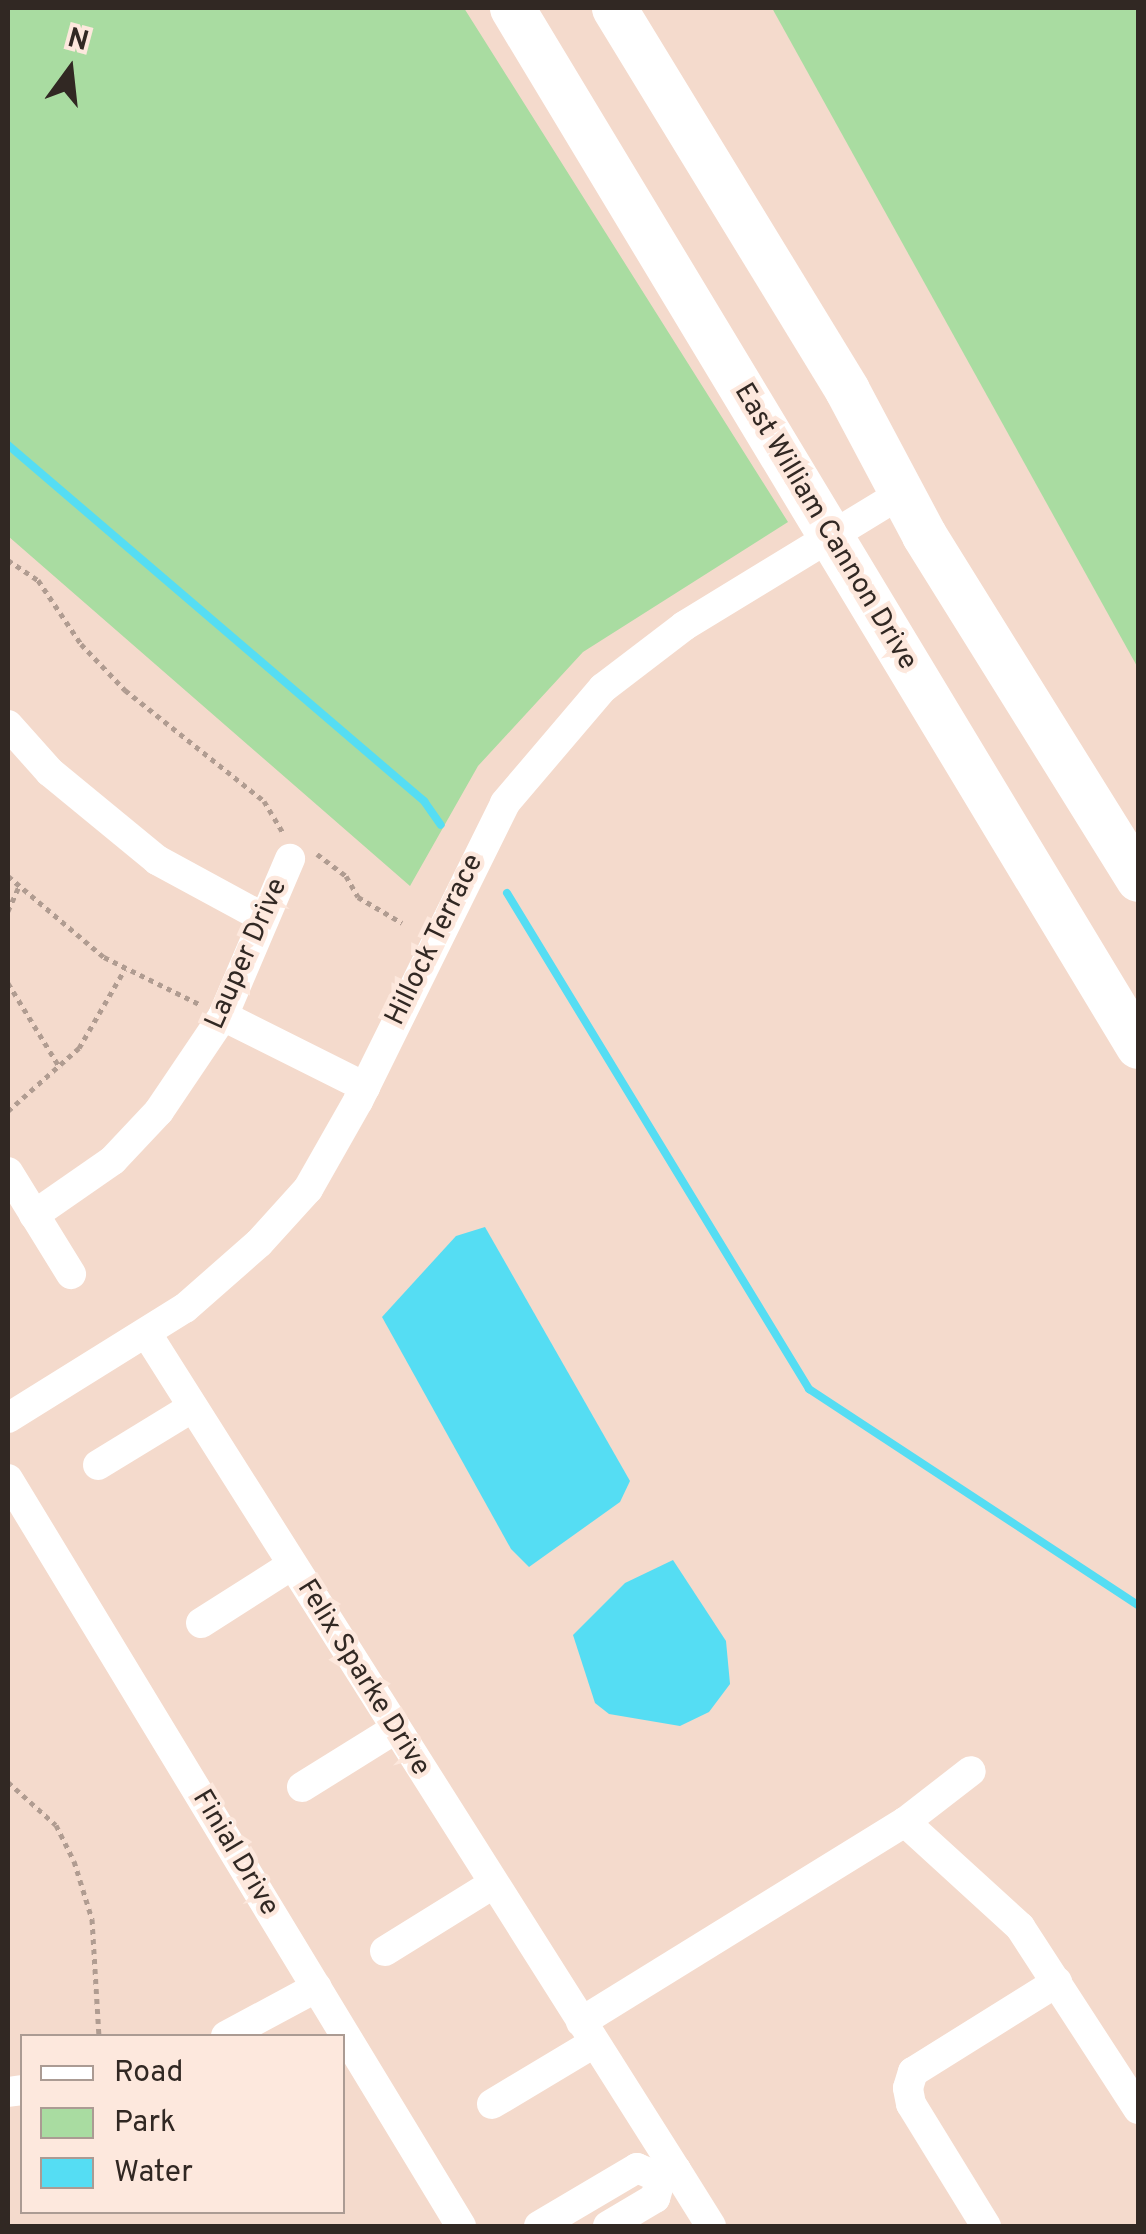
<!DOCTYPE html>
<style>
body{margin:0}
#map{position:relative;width:1146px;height:2234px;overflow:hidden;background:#f4dacc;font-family:Overpass,sans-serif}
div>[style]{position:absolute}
.green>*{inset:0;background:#a9dca1}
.water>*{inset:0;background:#55ddf3}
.stream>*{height:8px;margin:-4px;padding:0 4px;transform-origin:4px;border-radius:4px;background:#55ddf3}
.path>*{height:5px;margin-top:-2.5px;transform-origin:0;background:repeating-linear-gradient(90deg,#b09c91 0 5px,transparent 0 10px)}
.street>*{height:30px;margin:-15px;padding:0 15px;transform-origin:15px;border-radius:15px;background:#fff}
.secondary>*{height:45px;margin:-22.5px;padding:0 22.5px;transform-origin:22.5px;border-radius:22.5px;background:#fff}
span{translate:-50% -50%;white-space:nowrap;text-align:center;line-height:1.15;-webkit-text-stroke:9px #fde8dd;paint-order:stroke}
.street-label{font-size:28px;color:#312823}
.frame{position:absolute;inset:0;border:10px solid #312823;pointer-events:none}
.legend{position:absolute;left:20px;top:2034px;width:325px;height:180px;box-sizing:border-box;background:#fde8dd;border:2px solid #ab9b93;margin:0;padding:12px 18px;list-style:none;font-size:30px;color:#312823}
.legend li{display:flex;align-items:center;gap:20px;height:50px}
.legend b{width:50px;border:2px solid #ab9b93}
.north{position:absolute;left:20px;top:20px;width:100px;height:100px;-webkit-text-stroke:8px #fde8dd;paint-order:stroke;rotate:15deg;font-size:28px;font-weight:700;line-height:40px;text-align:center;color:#312823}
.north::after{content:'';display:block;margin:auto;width:35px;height:45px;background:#312823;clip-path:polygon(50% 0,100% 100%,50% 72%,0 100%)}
</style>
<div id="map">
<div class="green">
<div style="clip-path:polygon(8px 8px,464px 8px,788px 522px,583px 652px,478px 766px,410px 886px,8px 536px)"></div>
<div style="clip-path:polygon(772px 8px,1138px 8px,1138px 668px)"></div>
</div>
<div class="water">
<div style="clip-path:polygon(485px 1227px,630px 1481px,620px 1502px,529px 1567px,511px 1549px,382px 1317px,456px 1236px)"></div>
<div style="clip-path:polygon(673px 1560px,726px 1641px,730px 1684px,709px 1712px,680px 1726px,609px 1714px,595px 1703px,573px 1635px,625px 1583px)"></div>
</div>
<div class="stream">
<div style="left:8px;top:445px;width:548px;rotate:40.56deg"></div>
<div style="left:424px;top:801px;width:29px;rotate:55deg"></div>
<div style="left:507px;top:893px;width:581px;rotate:58.66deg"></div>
<div style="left:809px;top:1389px;width:394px;rotate:33.3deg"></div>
</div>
<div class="path">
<div style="left:8px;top:560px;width:36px;rotate:34deg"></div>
<div style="left:38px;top:580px;width:77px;rotate:56.1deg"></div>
<div style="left:81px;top:644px;width:64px;rotate:46.3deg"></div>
<div style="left:125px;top:690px;width:178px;rotate:38.6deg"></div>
<div style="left:264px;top:801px;width:37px;rotate:59deg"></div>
<div style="left:317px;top:854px;width:36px;rotate:37deg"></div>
<div style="left:346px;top:876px;width:24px;rotate:60deg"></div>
<div style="left:358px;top:897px;width:51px;rotate:30.6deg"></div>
<div style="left:8px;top:876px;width:126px;rotate:40.2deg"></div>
<div style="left:104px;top:957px;width:106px;rotate:26.3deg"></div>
<div style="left:8px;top:911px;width:27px;rotate:-66deg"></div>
<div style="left:8px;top:983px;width:100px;rotate:58.5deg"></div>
<div style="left:8px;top:1111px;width:95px;rotate:-41.6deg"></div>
<div style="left:79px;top:1048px;width:91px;rotate:-59.8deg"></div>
<div style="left:8px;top:1782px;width:64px;rotate:41.9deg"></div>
<div style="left:56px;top:1825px;width:40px;rotate:63.4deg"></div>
<div style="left:74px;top:1861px;width:61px;rotate:72.8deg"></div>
<div style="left:92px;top:1919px;width:117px;rotate:86.6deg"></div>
</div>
<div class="street">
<div style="left:8px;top:725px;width:63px;rotate:48.2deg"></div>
<div style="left:50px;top:772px;width:139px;rotate:39.4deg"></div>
<div style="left:157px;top:860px;width:122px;rotate:28.5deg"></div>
<div style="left:223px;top:1016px;width:159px;rotate:26.6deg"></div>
<div style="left:8px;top:1172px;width:120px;rotate:58.3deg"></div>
<div style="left:34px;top:1215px;width:96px;rotate:-34.8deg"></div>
<div style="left:113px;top:1160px;width:67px;rotate:-46.8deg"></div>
<div style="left:159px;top:1111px;width:115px;rotate:-56deg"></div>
<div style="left:223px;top:1016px;width:171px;rotate:-66.9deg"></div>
<div style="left:147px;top:1334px;width:989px;rotate:57.68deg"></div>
<div style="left:8px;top:1418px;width:208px;rotate:-31.9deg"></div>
<div style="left:185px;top:1308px;width:98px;rotate:-41.3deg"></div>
<div style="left:259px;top:1243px;width:73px;rotate:-47.8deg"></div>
<div style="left:308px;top:1189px;width:101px;rotate:-60.4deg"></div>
<div style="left:358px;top:1101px;width:332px;rotate:-63.7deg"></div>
<div style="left:505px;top:803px;width:151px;rotate:-49.6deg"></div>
<div style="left:603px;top:688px;width:102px;rotate:-37.4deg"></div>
<div style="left:684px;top:626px;width:253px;rotate:-31.4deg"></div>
<div style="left:98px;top:1465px;width:111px;rotate:-31.4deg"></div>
<div style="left:8px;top:1479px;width:874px;rotate:58.77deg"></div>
<div style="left:201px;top:1623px;width:108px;rotate:-32.5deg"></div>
<div style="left:302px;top:1787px;width:110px;rotate:-31.9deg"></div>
<div style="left:905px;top:1822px;width:83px;rotate:-37.7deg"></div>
<div style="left:385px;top:1951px;width:127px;rotate:-31.8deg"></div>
<div style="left:581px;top:2022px;width:381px;rotate:-31.7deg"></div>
<div style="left:905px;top:1822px;width:156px;rotate:42.4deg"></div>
<div style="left:1020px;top:1927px;width:217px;rotate:57deg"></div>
<div style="left:226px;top:2036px;width:103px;rotate:-28.3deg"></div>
<div style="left:8px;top:2092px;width:14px;rotate:-8deg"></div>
<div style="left:492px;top:2104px;width:119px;rotate:-30.9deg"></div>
<div style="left:539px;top:2226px;width:114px;rotate:-30.6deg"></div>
<div style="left:637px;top:2168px;width:26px;rotate:23deg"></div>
<div style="left:608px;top:2226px;width:55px;rotate:-30.8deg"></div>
<div style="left:655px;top:2198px;width:21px;rotate:-73deg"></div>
<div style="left:661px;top:2178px;width:17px;rotate:-28deg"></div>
<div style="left:676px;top:2170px;width:66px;rotate:58deg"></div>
<div style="left:986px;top:2226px;width:143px;rotate:-121.6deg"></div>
<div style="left:911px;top:2104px;width:16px;rotate:-101deg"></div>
<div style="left:908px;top:2088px;width:17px;rotate:-73deg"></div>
<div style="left:913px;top:2072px;width:170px;rotate:-32deg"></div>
</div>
<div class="secondary">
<div style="left:512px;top:8px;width:1212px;rotate:58.91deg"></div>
<div style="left:614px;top:8px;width:447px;rotate:58.6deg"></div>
<div style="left:847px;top:390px;width:164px;rotate:62deg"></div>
<div style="left:924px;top:535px;width:405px;rotate:58.1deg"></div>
</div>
<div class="street-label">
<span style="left:825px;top:527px;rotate:59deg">East William Cannon Drive</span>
<span style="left:435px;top:940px;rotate:-64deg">Hillock Terrace</span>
<span style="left:247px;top:954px;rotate:-66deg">Lauper Drive</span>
<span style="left:363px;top:1678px;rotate:58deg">Felix Sparke Drive</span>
<span style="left:235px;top:1853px;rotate:59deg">Finial Drive</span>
</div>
<div class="frame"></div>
<ul class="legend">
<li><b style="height:12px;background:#fff"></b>Road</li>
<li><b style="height:28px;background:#a9dca1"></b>Park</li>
<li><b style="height:28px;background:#55ddf3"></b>Water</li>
</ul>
<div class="north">N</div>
</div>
